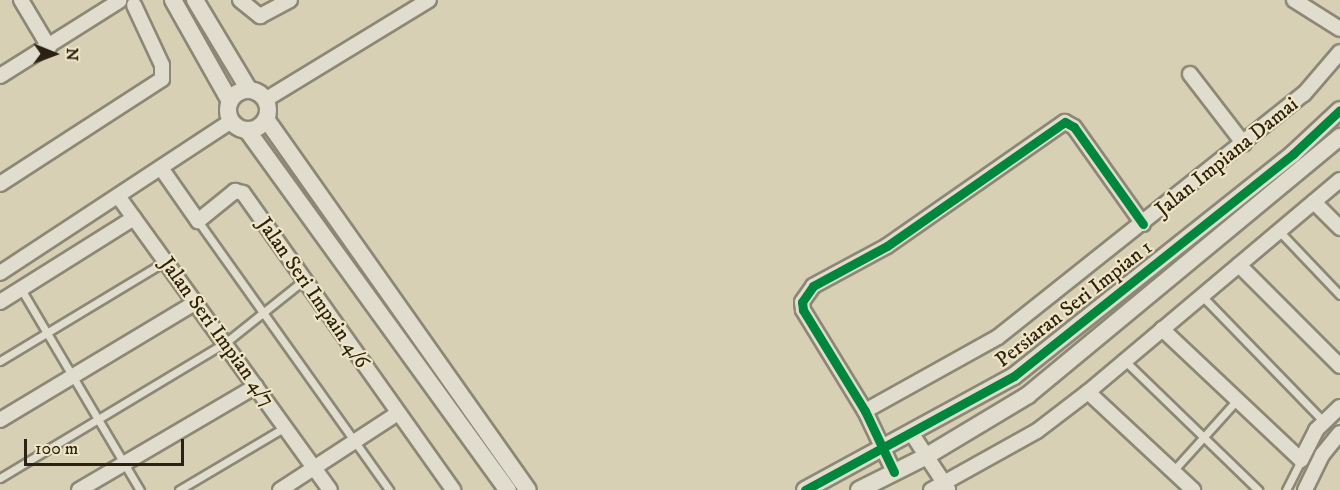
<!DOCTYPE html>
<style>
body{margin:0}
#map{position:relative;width:1340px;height:490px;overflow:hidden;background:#d8d0b5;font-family:"IM FELL DW Pica",serif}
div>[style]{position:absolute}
.roads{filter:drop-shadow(2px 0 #8d8776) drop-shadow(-2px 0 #8d8776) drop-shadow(0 2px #8d8776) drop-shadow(0 -2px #8d8776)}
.service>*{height:7px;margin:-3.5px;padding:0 3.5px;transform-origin:3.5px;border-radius:3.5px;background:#e0ddce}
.minor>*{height:14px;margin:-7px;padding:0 7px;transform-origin:7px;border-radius:7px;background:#e0ddce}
.tertiary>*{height:16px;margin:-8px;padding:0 8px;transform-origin:8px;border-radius:8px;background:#e0ddce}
.tertiary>.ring{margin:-8px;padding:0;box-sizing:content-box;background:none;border:16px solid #e0ddce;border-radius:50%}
.cycleway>*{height:9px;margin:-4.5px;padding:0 4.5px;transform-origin:4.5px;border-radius:4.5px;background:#00873e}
span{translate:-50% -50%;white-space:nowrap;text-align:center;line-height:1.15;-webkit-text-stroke:4.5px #efe6c6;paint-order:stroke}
.street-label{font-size:21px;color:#2c2113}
.north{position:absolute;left:24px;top:24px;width:60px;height:60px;-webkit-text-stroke:4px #efe6c6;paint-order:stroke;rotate:91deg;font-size:16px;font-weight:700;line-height:24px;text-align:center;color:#2c2113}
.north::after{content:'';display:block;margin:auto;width:21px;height:27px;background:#2c2113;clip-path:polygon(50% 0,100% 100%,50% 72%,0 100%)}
.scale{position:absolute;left:24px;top:439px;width:160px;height:27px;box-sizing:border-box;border:3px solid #2c2113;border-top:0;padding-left:8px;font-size:18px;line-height:21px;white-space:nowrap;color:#2c2113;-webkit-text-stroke:4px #efe6c6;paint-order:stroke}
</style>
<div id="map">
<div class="roads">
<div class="service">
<div style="left:198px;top:221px;width:330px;rotate:54.6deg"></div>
<div style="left:1279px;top:231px;width:88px;rotate:46.4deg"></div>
<div style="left:21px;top:289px;width:234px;rotate:59.4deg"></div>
<div style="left:1202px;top:296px;width:175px;rotate:45.9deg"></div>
<div style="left:1124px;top:360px;width:187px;rotate:44.1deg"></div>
<div style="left:0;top:361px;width:194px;rotate:-31.1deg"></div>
<div style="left:1173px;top:471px;width:94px;rotate:-48deg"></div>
<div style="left:0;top:478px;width:262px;rotate:-31deg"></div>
<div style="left:225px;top:343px;width:101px;rotate:-38.6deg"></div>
<div style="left:179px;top:490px;width:123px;rotate:-30.7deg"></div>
<div style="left:1286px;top:490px;width:34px;rotate:-63deg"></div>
</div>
<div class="minor">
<div style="left:21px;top:0;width:55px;rotate:59.2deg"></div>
<div style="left:240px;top:0;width:26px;rotate:39deg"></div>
<div style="left:260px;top:16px;width:34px;rotate:-28deg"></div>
<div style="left:1294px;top:0;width:54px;rotate:32.2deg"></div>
<div style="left:1190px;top:74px;width:88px;rotate:52.4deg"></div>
<div style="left:0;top:76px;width:141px;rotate:-32.2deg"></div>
<div style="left:265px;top:100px;width:192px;rotate:-31.4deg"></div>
<div style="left:161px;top:168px;width:65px;rotate:55.1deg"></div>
<div style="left:198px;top:221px;width:48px;rotate:-39deg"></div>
<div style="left:235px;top:191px;width:8px;rotate:14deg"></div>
<div style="left:243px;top:193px;width:364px;rotate:54.7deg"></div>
<div style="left:0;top:184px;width:193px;rotate:-32.9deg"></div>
<div style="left:162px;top:79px;width:14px;rotate:-90deg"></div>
<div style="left:162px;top:65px;width:66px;rotate:-115deg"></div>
<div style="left:118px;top:196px;width:362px;rotate:54.2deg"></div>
<div style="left:1314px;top:202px;width:37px;rotate:45deg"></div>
<div style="left:1239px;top:265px;width:143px;rotate:45deg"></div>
<div style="left:0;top:273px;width:277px;rotate:-33.3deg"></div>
<div style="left:0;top:302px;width:158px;rotate:-32.1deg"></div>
<div style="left:1162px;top:329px;width:191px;rotate:43.3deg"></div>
<div style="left:1301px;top:460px;width:34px;rotate:-63deg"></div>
<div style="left:1316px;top:430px;width:33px;rotate:-44deg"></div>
<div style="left:1088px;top:392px;width:144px;rotate:43deg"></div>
<div style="left:865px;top:411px;width:152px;rotate:-29.1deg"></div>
<div style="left:998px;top:337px;width:391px;rotate:-38.5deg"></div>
<div style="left:1304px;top:94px;width:55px;rotate:-49.4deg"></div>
<div style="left:0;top:420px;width:229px;rotate:-31deg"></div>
<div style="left:912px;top:434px;width:66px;rotate:56.8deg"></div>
<div style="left:894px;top:472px;width:68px;rotate:-115.4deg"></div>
<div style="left:865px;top:411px;width:119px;rotate:-121.5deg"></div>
<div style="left:803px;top:310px;width:8px;rotate:-97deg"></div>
<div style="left:802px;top:302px;width:19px;rotate:-55deg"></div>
<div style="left:813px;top:286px;width:84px;rotate:-28.4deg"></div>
<div style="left:887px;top:246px;width:217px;rotate:-34.9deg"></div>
<div style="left:1065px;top:122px;width:10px;rotate:29deg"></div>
<div style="left:1074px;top:127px;width:119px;rotate:54.6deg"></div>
<div style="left:79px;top:490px;width:205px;rotate:-30.4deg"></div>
<div style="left:280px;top:490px;width:141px;rotate:-33.1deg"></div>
<div style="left:931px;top:490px;width:121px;rotate:-29.1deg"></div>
<div style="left:1037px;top:431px;width:64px;rotate:-37.4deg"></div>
<div style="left:1088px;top:392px;width:329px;rotate:-40.1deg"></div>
<div style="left:1305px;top:490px;width:39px;rotate:-64deg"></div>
<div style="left:1322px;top:455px;width:28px;rotate:-51deg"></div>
</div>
<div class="tertiary">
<div style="left:173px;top:0;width:116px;rotate:60.6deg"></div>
<div style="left:195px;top:0;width:105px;rotate:59deg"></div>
<div class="ring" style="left:228px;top:90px;width:24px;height:24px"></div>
<div style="left:266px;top:119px;width:454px;rotate:54.8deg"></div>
<div style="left:247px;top:130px;width:445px;rotate:54.1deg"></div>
<div style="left:805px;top:490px;width:238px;rotate:-28.6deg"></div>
<div style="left:1014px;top:376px;width:357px;rotate:-38.5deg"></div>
<div style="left:1293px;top:154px;width:64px;rotate:-43.1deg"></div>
<div style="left:859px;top:490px;width:74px;rotate:-26.6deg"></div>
<div style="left:925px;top:457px;width:120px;rotate:-31deg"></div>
<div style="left:1028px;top:395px;width:405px;rotate:-39.6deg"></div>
</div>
</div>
<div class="cycleway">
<div style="left:894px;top:472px;width:68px;rotate:-115.4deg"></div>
<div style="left:865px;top:411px;width:119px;rotate:-121.5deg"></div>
<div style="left:803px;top:310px;width:8px;rotate:-97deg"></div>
<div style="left:802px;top:302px;width:19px;rotate:-55deg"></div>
<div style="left:813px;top:286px;width:84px;rotate:-28.4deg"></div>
<div style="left:887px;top:246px;width:217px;rotate:-34.9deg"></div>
<div style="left:1065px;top:122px;width:10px;rotate:29deg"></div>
<div style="left:1074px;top:127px;width:119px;rotate:54.6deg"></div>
<div style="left:805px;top:490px;width:238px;rotate:-28.6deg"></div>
<div style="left:1014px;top:376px;width:357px;rotate:-38.5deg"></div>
<div style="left:1293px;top:154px;width:64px;rotate:-43.1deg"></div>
</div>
<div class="street-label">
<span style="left:1227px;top:157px;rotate:-39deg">Jalan Impiana Damai</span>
<span style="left:313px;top:293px;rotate:55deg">Jalan Seri Impain 4/6</span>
<span style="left:1074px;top:304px;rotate:-38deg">Persiaran Seri Impian 1</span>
<span style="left:217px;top:332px;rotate:54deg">Jalan Seri Impian 4/7</span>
</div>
<div class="north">N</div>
<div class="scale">100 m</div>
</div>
